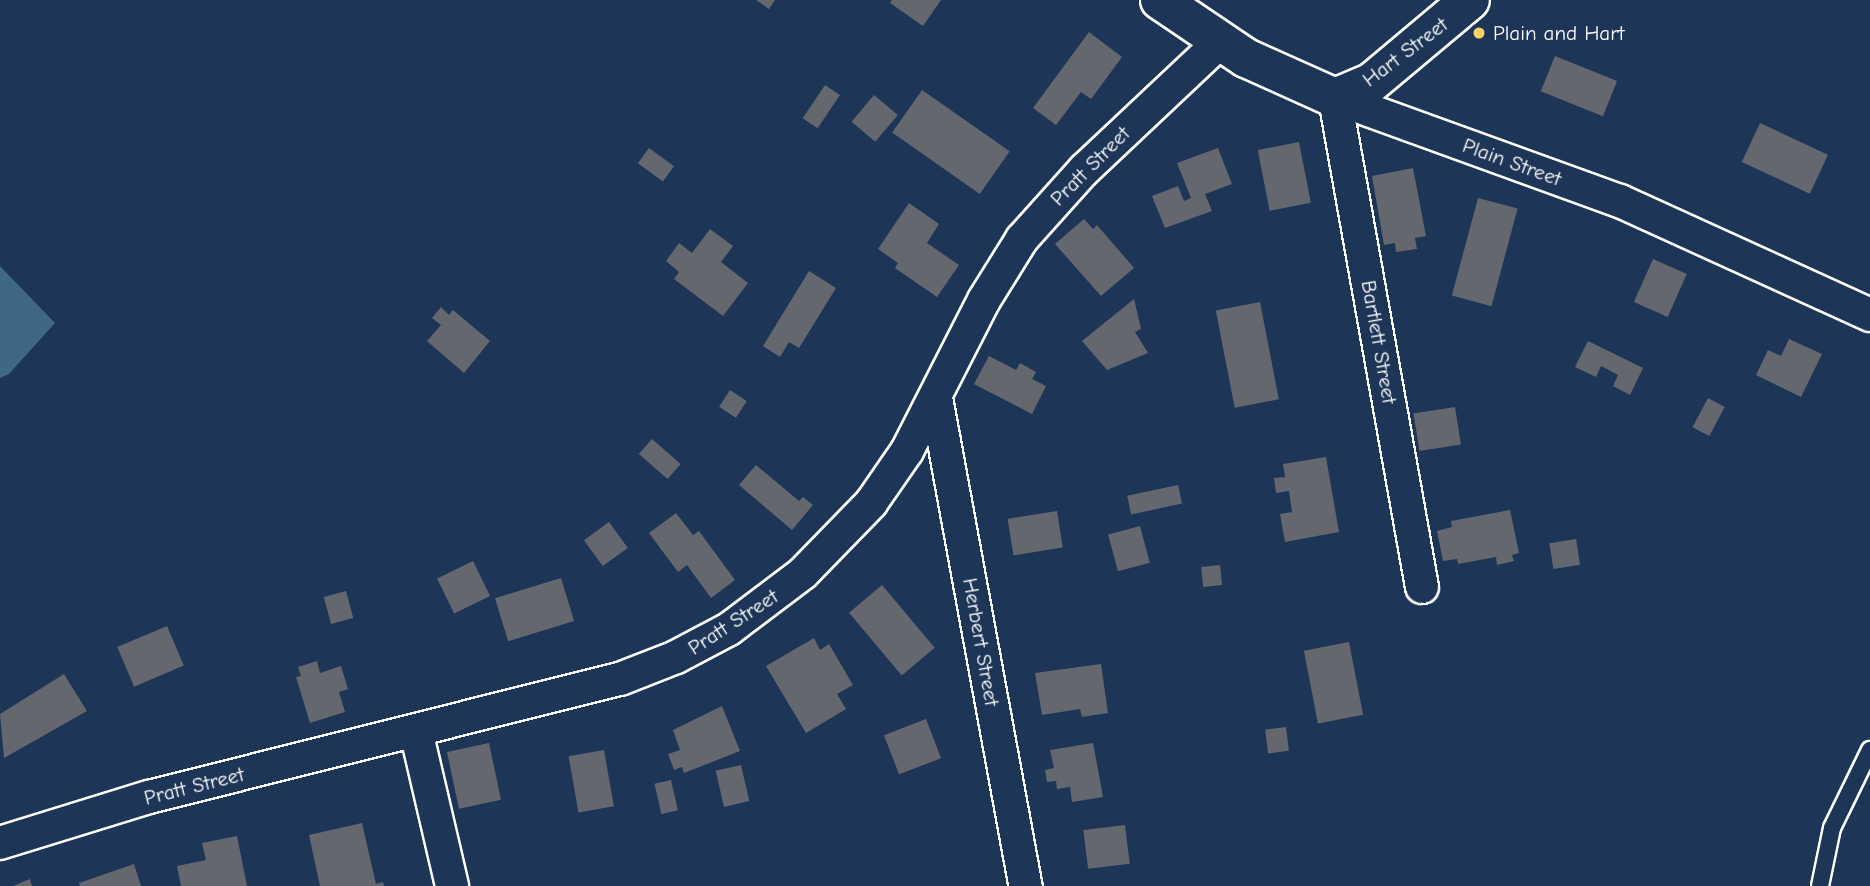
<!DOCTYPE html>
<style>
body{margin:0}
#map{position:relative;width:1870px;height:886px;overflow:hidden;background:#1d3557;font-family:"Comic Neue",sans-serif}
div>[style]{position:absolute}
.water>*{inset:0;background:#3e6885}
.building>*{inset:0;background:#65676e;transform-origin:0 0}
.roads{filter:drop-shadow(2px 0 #fff) drop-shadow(-2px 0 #fff) drop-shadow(0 2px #fff) drop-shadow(0 -2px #fff)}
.service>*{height:16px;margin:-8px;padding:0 8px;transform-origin:8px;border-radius:8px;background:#1d3557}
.minor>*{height:32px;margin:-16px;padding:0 16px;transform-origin:16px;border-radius:16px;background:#1d3557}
.secondary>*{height:38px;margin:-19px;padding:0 19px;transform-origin:19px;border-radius:19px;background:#1d3557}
.dots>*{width:19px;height:19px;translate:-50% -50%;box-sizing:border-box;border:4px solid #1d3557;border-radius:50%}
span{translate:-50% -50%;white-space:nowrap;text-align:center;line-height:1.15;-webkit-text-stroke:7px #1d3557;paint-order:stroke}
.poi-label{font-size:21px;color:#fff}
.left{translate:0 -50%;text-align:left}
.street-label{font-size:21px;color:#fff}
</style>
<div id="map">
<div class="water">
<div style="clip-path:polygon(0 266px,55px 323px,9px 374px,0 378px)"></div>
</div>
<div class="building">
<div style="clip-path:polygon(756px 0,775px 0,769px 9px)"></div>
<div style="clip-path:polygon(892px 0,941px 0,923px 26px,890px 3px)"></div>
<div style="clip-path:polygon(1089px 32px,1122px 57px,1091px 99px,1081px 92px,1056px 125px,1033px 108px)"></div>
<div style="left:1555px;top:56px;width:67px;height:38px;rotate:22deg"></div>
<div style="left:825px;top:85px;width:18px;height:40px;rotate:34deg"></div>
<div style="left:922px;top:90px;width:107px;height:52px;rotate:35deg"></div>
<div style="left:874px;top:95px;width:31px;height:35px;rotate:40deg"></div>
<div style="left:1760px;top:123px;width:75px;height:43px;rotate:25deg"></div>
<div style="left:1299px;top:142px;width:62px;height:42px;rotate:79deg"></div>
<div style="left:649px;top:148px;width:31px;height:19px;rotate:36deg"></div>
<div style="clip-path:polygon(1218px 148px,1232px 184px,1205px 194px,1212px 211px,1165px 228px,1152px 196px,1178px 186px,1184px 201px,1191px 198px,1177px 163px)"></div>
<div style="clip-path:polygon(1413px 168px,1426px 236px,1415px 238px,1417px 249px,1396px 252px,1395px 243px,1384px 245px,1372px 176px)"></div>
<div style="left:1478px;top:198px;width:41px;height:101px;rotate:15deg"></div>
<div style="clip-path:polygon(909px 203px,939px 224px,927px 243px,959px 265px,937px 297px,895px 268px,898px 263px,878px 249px)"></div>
<div style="clip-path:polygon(1084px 219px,1093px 229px,1097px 225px,1134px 268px,1101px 296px,1055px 244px)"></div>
<div style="clip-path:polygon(710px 229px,733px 246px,721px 262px,748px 283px,723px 316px,674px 279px,679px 272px,666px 261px,679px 243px,692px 253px)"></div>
<div style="left:1653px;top:259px;width:37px;height:47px;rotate:24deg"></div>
<div style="clip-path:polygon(809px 271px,836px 288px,799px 348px,789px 342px,780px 357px,763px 346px)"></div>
<div style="clip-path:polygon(1134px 299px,1141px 329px,1135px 332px,1148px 353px,1107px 370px,1082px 341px)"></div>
<div style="left:1260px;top:302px;width:99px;height:45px;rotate:79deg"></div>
<div style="clip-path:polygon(441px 307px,449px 315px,453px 310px,490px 341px,464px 373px,427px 341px,441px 325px,432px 318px)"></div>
<div style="clip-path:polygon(1789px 339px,1822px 354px,1801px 397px,1756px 375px,1768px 350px,1781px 356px)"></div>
<div style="clip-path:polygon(1588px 341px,1643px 368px,1630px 395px,1613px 386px,1618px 375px,1601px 366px,1596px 377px,1575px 367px)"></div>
<div style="clip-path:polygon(989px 356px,1016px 370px,1020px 363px,1036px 372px,1032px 379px,1046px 386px,1032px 414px,974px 384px)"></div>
<div style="left:730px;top:390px;width:20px;height:20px;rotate:33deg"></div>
<div style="left:1708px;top:398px;width:19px;height:33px;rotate:28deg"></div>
<div style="left:1455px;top:407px;width:38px;height:42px;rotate:81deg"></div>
<div style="left:652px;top:439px;width:38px;height:20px;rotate:41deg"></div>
<div style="clip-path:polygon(1326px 457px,1339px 532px,1285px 542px,1280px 514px,1292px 512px,1289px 491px,1276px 493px,1274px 478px,1285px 477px,1283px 464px)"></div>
<div style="clip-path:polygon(756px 465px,799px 501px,803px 497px,813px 505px,792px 530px,739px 485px)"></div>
<div style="left:1178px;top:485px;width:19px;height:52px;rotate:78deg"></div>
<div style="clip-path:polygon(1510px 510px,1519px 553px,1512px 555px,1514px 561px,1497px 565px,1496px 557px,1458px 564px,1457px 559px,1443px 561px,1437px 531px,1452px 527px,1451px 521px)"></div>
<div style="left:1057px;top:511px;width:37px;height:50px;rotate:81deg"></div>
<div style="clip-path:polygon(676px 513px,693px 535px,699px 531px,735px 580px,711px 598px,687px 565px,678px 572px,649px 533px)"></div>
<div style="left:609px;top:522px;width:32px;height:31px;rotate:54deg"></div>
<div style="left:1140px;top:526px;width:38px;height:33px;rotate:75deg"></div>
<div style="left:1576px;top:539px;width:26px;height:27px;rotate:81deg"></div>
<div style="left:473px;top:561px;width:39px;height:40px;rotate:64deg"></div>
<div style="left:1220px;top:565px;width:20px;height:19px;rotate:84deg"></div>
<div style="left:561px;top:578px;width:45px;height:69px;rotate:73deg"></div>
<div style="left:882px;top:585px;width:82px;height:43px;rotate:50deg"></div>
<div style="left:346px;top:591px;width:28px;height:23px;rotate:75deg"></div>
<div style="left:167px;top:626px;width:43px;height:54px;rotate:67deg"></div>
<div style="clip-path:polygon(814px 638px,820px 650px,829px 644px,853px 685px,837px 694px,846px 709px,806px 733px,766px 666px)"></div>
<div style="left:1349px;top:642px;width:74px;height:46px;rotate:79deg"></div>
<div style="clip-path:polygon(317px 661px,320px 673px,341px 666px,348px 689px,339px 692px,345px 712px,310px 723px,296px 677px,301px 676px,298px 667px)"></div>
<div style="clip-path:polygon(1101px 664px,1108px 713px,1082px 717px,1080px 709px,1042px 715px,1035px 673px)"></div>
<div style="clip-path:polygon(64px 674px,87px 711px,4px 758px,0 714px)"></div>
<div style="clip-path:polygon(722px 706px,740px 751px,684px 773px,682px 767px,674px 770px,668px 754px,680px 750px,673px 730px)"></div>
<div style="left:926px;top:719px;width:42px;height:45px;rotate:69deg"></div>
<div style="left:1286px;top:727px;width:24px;height:21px;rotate:83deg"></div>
<div style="left:489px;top:743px;width:58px;height:43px;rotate:78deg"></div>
<div style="clip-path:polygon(1093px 743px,1103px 797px,1072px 802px,1070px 787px,1057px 789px,1056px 781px,1047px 782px,1045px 770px,1054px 768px,1050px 750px)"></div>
<div style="left:604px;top:750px;width:57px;height:36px;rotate:80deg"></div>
<div style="left:741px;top:765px;width:37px;height:26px;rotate:77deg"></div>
<div style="left:671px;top:780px;width:31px;height:17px;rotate:77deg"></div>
<div style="clip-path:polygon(362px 823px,376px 884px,383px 882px,384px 886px,320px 886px,309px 835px)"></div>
<div style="left:1125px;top:825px;width:39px;height:42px;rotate:83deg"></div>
<div style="clip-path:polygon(237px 836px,247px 886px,181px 886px,177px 866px,206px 860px,202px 843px)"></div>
<div style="clip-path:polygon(134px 864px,141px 886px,80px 886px,79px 883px)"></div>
<div style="clip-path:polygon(30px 879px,32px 886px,13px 886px)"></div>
</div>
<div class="roads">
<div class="service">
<div style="left:1820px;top:886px;width:59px;rotate:-78.3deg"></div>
<div style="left:1832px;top:828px;width:87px;rotate:-64deg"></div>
</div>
<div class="minor">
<div style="left:936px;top:398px;width:496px;rotate:79.6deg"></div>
<div style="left:1422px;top:587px;width:497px;rotate:-100.1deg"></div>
<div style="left:1335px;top:98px;width:303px;rotate:19.9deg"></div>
<div style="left:1620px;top:201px;width:275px;rotate:24.5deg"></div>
<div style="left:416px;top:731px;width:159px;rotate:76.9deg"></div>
<div style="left:0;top:843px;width:156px;rotate:-17.2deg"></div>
<div style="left:149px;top:797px;width:486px;rotate:-14.1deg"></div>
<div style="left:620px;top:679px;width:60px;rotate:-21.4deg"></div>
<div style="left:676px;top:657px;width:60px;rotate:-27.8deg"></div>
<div style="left:729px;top:629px;width:93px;rotate:-37.1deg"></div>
<div style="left:803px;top:573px;width:98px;rotate:-45.8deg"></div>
<div style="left:871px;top:503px;width:63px;rotate:-55.3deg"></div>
<div style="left:907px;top:451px;width:169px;rotate:-63deg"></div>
<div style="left:984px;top:300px;width:72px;rotate:-58.1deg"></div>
<div style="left:1022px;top:239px;width:93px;rotate:-48.1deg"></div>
<div style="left:1084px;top:170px;width:188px;rotate:-43.3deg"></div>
</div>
<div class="secondary">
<div style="left:1160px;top:0;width:104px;rotate:34deg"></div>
<div style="left:1246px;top:58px;width:98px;rotate:24.2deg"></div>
<div style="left:1335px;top:98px;width:39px;rotate:-23deg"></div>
<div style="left:1371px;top:83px;width:129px;rotate:-40deg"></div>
</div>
</div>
<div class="dots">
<div style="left:1479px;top:33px;background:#ffd166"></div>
</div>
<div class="poi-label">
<span class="left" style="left:1493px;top:33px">Plain and Hart</span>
</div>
<div class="street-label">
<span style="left:1405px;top:52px;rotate:-37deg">Hart Street</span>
<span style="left:1512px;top:162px;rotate:20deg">Plain Street</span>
<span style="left:1090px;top:166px;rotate:-45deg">Pratt Street</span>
<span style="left:1379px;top:342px;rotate:80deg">Bartlett Street</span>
<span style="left:733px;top:622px;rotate:-33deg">Pratt Street</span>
<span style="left:981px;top:642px;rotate:80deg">Herbert Street</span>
<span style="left:194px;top:786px;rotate:-14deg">Pratt Street</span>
</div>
</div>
